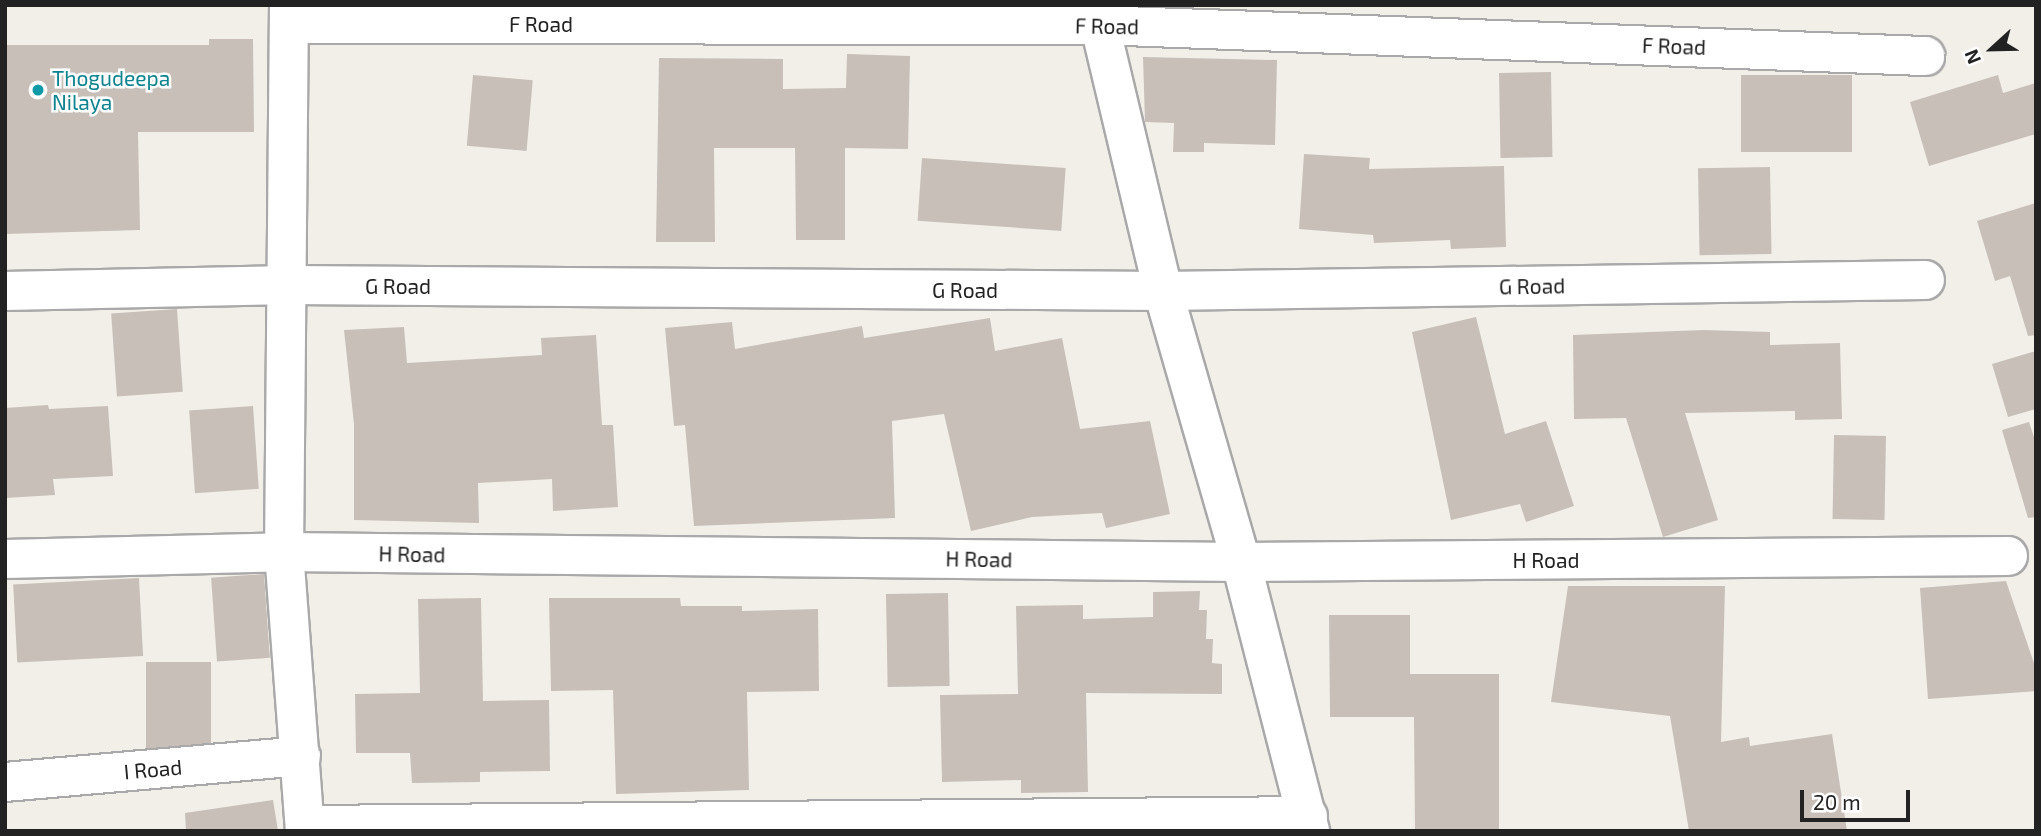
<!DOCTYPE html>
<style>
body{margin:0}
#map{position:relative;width:2041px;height:836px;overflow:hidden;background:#f2efe9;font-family:"Exo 2",sans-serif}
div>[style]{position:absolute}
.building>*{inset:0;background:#c7bfb8;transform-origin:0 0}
.roads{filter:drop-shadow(2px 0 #a9a9a9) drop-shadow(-2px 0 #a9a9a9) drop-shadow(0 2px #a9a9a9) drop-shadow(0 -2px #a9a9a9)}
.minor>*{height:38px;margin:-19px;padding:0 19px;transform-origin:19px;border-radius:19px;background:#fff}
.dots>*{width:19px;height:19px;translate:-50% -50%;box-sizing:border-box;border:4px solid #fff;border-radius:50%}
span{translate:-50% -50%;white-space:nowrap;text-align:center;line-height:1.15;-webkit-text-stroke:5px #fff;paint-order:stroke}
.street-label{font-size:21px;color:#222}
.culture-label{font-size:21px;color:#0d838f}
.left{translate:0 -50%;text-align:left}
.frame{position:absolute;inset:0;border:7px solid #222;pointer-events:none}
.north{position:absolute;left:1957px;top:14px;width:70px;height:70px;-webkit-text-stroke:5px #fff;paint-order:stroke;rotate:248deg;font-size:19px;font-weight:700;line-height:28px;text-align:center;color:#222}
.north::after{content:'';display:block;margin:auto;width:24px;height:32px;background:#222;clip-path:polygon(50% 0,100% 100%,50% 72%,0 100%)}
.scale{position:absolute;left:1800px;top:790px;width:110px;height:32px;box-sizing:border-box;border:4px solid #222;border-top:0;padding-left:9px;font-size:21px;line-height:24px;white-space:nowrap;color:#222;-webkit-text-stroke:5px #fff;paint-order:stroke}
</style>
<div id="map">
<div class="building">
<div style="clip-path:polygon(209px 39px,253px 39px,254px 132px,138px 132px,140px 230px,5px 234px,5px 45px,209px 45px)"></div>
<div style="clip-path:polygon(847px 54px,910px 56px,908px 149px,845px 148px,845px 240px,796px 240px,795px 148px,714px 148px,715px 242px,656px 242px,659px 58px,783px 59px,783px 89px,846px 88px)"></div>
<div style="clip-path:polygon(1143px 57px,1277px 60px,1275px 145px,1204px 143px,1204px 152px,1173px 152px,1174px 123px,1145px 122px)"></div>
<div style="left:1551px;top:72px;width:85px;height:52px;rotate:89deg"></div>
<div style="left:473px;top:75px;width:60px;height:71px;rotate:5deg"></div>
<div style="left:1741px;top:75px;width:111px;height:77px"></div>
<div style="clip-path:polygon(1998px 75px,2003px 93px,2036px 83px,2036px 134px,1929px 166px,1910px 102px)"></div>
<div style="clip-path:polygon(1304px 154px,1370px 158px,1369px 169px,1504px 166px,1506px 247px,1451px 249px,1450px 240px,1374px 243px,1373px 235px,1299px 229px)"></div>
<div style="left:922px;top:158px;width:144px;height:63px;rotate:4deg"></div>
<div style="left:1770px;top:167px;width:87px;height:72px;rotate:89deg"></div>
<div style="clip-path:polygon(2036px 203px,2036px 335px,2028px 336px,2010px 276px,1995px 281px,1977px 221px)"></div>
<div style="left:177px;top:309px;width:83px;height:66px;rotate:86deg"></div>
<div style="clip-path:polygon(1476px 317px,1505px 434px,1546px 421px,1574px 506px,1526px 522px,1520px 504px,1451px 520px,1412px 332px)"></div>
<div style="clip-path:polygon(990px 318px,995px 351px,1062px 338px,1080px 429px,1150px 421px,1170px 514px,1106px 528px,1102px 513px,1032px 517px,971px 531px,944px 414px,892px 421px,895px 518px,694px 526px,685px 425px,674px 426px,665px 328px,732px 322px,735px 349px,862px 326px,864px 338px)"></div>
<div style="clip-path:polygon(404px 327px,407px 363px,542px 355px,541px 338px,596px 335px,602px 425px,613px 425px,618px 507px,553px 511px,552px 479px,478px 483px,479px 523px,354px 520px,354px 424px,344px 330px)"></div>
<div style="clip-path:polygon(1703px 330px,1770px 332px,1770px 345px,1840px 343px,1842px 419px,1795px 420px,1795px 411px,1685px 413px,1718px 520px,1663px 537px,1626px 418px,1574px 419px,1573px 335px)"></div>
<div style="clip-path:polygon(2036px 351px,2036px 409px,2008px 417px,1992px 364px)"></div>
<div style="clip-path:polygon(48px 405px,49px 409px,108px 406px,113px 476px,53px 479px,55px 495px,5px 498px,5px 408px)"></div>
<div style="left:253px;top:406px;width:83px;height:64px;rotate:86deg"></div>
<div style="clip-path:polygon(2029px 422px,2036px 443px,2036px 517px,2028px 518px,2002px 430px)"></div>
<div style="left:1834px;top:435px;width:52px;height:84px;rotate:1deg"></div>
<div style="left:264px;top:574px;width:84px;height:53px;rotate:86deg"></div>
<div style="left:139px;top:578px;width:78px;height:126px;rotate:87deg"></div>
<div style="clip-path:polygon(2006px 581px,2036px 669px,2036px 691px,1928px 699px,1920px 588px)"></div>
<div style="clip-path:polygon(1568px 586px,1725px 586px,1721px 742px,1749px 737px,1750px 746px,1832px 734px,1847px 831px,1689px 831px,1670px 716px,1551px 702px)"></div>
<div style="clip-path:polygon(1200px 591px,1199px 610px,1207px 610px,1206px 639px,1213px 639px,1212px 663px,1222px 664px,1222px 694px,1086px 693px,1088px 792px,1021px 793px,1021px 780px,942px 782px,940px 695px,1018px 694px,1016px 606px,1083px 605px,1083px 619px,1153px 617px,1153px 592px)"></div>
<div style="left:948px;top:593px;width:93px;height:62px;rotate:89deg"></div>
<div style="clip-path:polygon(481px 598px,483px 701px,549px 700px,550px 771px,480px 772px,480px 782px,412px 783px,410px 753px,356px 753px,355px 694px,420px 693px,418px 599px)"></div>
<div style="clip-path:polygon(549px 598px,680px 598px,681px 606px,742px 606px,742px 611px,818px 609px,819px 691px,747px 692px,749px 790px,616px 794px,613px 690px,551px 691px)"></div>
<div style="clip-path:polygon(1329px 615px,1410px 615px,1410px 674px,1499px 674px,1499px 831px,1415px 831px,1414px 717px,1330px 717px)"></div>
<div style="left:146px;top:662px;width:65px;height:86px"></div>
<div style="clip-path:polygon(273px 800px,278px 831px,186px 831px,185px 813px)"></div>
</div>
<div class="roads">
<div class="minor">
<div style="left:289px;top:5px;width:547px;rotate:90.52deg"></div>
<div style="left:284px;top:552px;width:280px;rotate:85.7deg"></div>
<div style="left:1095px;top:5px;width:294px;rotate:76.6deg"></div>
<div style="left:1163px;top:291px;width:282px;rotate:73.9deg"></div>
<div style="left:1241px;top:562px;width:278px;rotate:75.6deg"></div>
<div style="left:290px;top:24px;width:808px;rotate:0.07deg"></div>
<div style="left:1098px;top:25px;width:828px;rotate:2.15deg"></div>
<div style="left:5px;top:291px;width:285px;rotate:-1.2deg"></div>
<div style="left:290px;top:285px;width:873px;rotate:0.39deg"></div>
<div style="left:1163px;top:291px;width:762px;rotate:-0.83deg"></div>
<div style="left:5px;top:559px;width:279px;rotate:-1.4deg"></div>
<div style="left:284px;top:552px;width:957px;rotate:0.6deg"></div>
<div style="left:1241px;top:562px;width:767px;rotate:-0.45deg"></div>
<div style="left:5px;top:782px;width:297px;rotate:-5deg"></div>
<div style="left:305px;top:825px;width:1003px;rotate:-0.51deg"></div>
</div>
</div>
<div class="dots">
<div style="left:38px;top:90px;background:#0f9aa8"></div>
</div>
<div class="street-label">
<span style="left:541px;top:24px">F Road</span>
<span style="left:1107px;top:26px;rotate:1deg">F Road</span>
<span style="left:1674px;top:46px;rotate:2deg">F Road</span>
<span style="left:398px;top:286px">G Road</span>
<span style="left:1532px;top:286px;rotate:-1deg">G Road</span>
<span style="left:965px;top:290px">G Road</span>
<span style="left:412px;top:554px;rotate:1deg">H Road</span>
<span style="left:979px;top:559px;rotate:1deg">H Road</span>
<span style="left:1546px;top:560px">H Road</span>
<span style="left:153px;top:769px;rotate:-5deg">I Road</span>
</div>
<div class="culture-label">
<span class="left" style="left:52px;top:90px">Thogudeepa<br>Nilaya</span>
</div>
<div class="frame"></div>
<div class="north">N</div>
<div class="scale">20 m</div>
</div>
